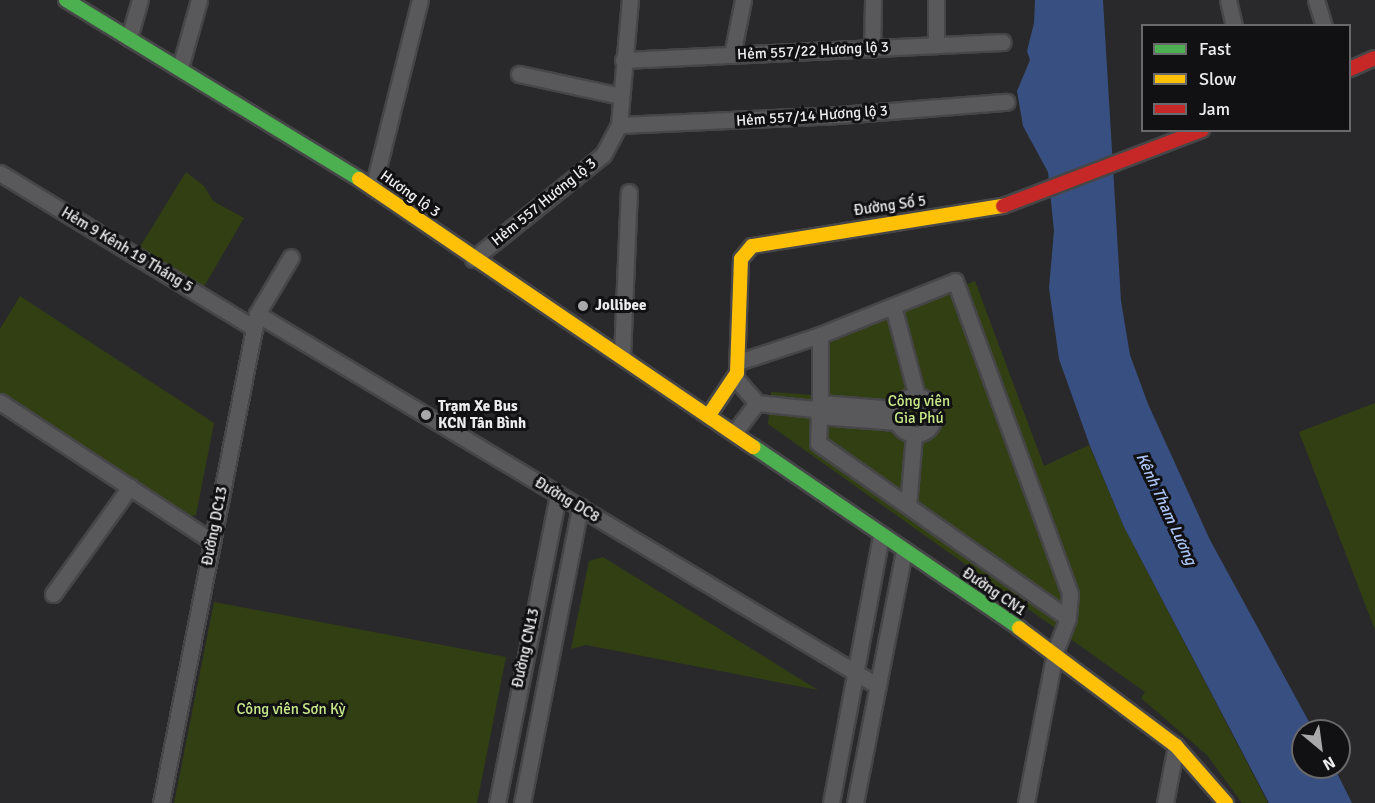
<!DOCTYPE html>
<meta charset="utf-8">
<style>
body{margin:0}
#map{position:relative;width:1375px;height:803px;overflow:hidden;background:#29292b;font-family:Signika,sans-serif}
div>[style]{position:absolute}
.green>*{inset:0;background:#323f13}
.water>*{inset:0;background:#384f81}
.roads{filter:drop-shadow(2px 0 #464648) drop-shadow(-2px 0 #464648) drop-shadow(0 2px #464648) drop-shadow(0 -2px #464648)}
.street>*{height:15px;margin:-7.5px;padding:0 7.5px;transform-origin:7.5px;border-radius:7.5px;background:#59595b}
.street>.ring{margin:-7.5px;padding:0;box-sizing:content-box;background:none;border:15px solid #59595b;border-radius:50%}
.fast>*{height:14px;margin:-7px;padding:0 7px;transform-origin:7px;border-radius:7px;background:#4caf50}
.slow>*{height:14px;margin:-7px;padding:0 7px;transform-origin:7px;border-radius:7px;background:#ffc107}
.jam>*{height:14px;margin:-7px;padding:0 7px;transform-origin:7px;border-radius:7px;background:#c62828}
.dots>*{width:16px;height:16px;translate:-50% -50%;box-sizing:border-box;border:3px solid #111113;border-radius:50%}
span{translate:-50% -50%;white-space:nowrap;text-align:center;line-height:1.15;-webkit-text-stroke:6px #111113;paint-order:stroke}
.street-label{font-size:15px;color:#ececee}
.poi-label{font-size:15px;color:#ececee;font-weight:700}
.left{translate:0 -50%;text-align:left}
.park-label{font-size:15px;color:#c8e98a}
.water-label{font-size:16px;color:#adc5f8;font-style:italic}
.legend{position:absolute;left:1141px;top:24px;width:210px;height:108px;box-sizing:border-box;background:#111113;border:2px solid #69696b;margin:0;padding:8px 10px;list-style:none;font-size:18px;color:#ececee}
.legend li{display:flex;align-items:center;gap:12px;height:30px}
.legend b{width:30px;border:2px solid #69696b}
.north{position:absolute;left:1291px;top:719px;width:60px;height:60px;box-sizing:border-box;background:#111113;border:2px solid #69696b;border-radius:50%;rotate:151deg;font-size:16px;font-weight:700;line-height:24px;text-align:center;color:#ececee}
.north::after{content:'';display:block;margin:auto;width:21px;height:27px;background:#a8a8aa;clip-path:polygon(50% 0,100% 100%,50% 72%,0 100%)}
</style>
<div id="map">
<div class="green">
<div style="clip-path:polygon(186px 172px,204px 186px,213px 201px,244px 218px,202px 290px,138px 250px)"></div>
<div style="clip-path:polygon(975px 281px,1044px 466px,1089px 445px,1124px 527px,1268px 803px,1242px 803px,1207px 755px,1141px 698px,1145px 692px,768px 424px,771px 392px,814px 395px,825px 340px)"></div>
<div style="clip-path:polygon(20px 296px,214px 423px,196px 515px,187px 517px,0 394px,0 329px)"></div>
<div style="clip-path:polygon(1375px 403px,1375px 630px,1299px 432px)"></div>
<div style="clip-path:polygon(603px 557px,818px 690px,586px 645px,571px 649px,589px 561px)"></div>
<div style="clip-path:polygon(214px 602px,506px 657px,477px 803px,174px 803px)"></div>
</div>
<div class="water">
<div style="clip-path:polygon(1035px 0,1103px 0,1121px 301px,1130px 355px,1148px 404px,1210px 540px,1314px 731px,1303px 731px,1303px 767px,1334px 767px,1352px 803px,1269px 803px,1124px 527px,1090px 446px,1059px 359px,1049px 288px,1054px 231px,1048px 172px,1023px 126px,1017px 91px,1030px 60px,1027px 51px,1034px 23px)"></div>
</div>
<div class="roads">
<div class="street">
<div style="left:936px;top:0;width:45px;rotate:90deg"></div>
<div style="left:1228px;top:0;width:27px;rotate:77deg"></div>
<div style="left:1316px;top:0;width:27px;rotate:73deg"></div>
<div style="left:129px;top:38px;width:40px;rotate:-74deg"></div>
<div style="left:872px;top:49px;width:49px;rotate:-88.8deg"></div>
<div style="left:732px;top:55px;width:56px;rotate:-78.7deg"></div>
<div style="left:623px;top:60px;width:380px;rotate:-2.7deg"></div>
<div style="left:180px;top:68px;width:71px;rotate:-74.4deg"></div>
<div style="left:519px;top:74px;width:104px;rotate:12.2deg"></div>
<div style="left:619px;top:125px;width:220px;rotate:-2.6deg"></div>
<div style="left:839px;top:115px;width:168px;rotate:-4.5deg"></div>
<div style="left:0;top:173px;width:298px;rotate:31.4deg"></div>
<div style="left:373px;top:188px;width:194px;rotate:-76deg"></div>
<div style="left:473px;top:259px;width:166px;rotate:-38.7deg"></div>
<div style="left:603px;top:155px;width:34px;rotate:-62deg"></div>
<div style="left:619px;top:125px;width:125px;rotate:-85deg"></div>
<div style="left:893px;top:306px;width:93px;rotate:75.1deg"></div>
<div style="left:257px;top:314px;width:724px;rotate:30.92deg"></div>
<div style="left:622px;top:356px;width:164px;rotate:-87.6deg"></div>
<div style="left:738px;top:362px;width:86px;rotate:-18.2deg"></div>
<div style="left:820px;top:335px;width:145px;rotate:-21.8deg"></div>
<div style="left:955px;top:281px;width:333px;rotate:69.8deg"></div>
<div style="left:1070px;top:594px;width:24px;rotate:95deg"></div>
<div style="left:1068px;top:618px;width:36px;rotate:111deg"></div>
<div style="left:1055px;top:652px;width:154px;rotate:100.9deg"></div>
<div class="ring" style="left:896px;top:396px;width:23px;height:23px"></div>
<div style="left:0;top:402px;width:254px;rotate:33.3deg"></div>
<div style="left:757px;top:403px;width:57px;rotate:6deg"></div>
<div style="left:814px;top:409px;width:9px;rotate:54deg"></div>
<div style="left:819px;top:416px;width:78px;rotate:4.4deg"></div>
<div style="left:820px;top:403px;width:68px;rotate:-90deg"></div>
<div style="left:814px;top:409px;width:8px;rotate:-45deg"></div>
<div style="left:820px;top:403px;width:77px;rotate:4.5deg"></div>
<div style="left:819px;top:416px;width:27px;rotate:92deg"></div>
<div style="left:818px;top:443px;width:305px;rotate:35deg"></div>
<div style="left:734px;top:433px;width:38px;rotate:-53deg"></div>
<div style="left:757px;top:403px;width:33px;rotate:-131deg"></div>
<div style="left:908px;top:506px;width:72px;rotate:-85.2deg"></div>
<div style="left:53px;top:594px;width:132px;rotate:-54.3deg"></div>
<div style="left:161px;top:803px;width:498px;rotate:-78.9deg"></div>
<div style="left:257px;top:314px;width:66px;rotate:-59.2deg"></div>
<div style="left:497px;top:803px;width:315px;rotate:-78.8deg"></div>
<div style="left:522px;top:803px;width:302px;rotate:-78.9deg"></div>
<div style="left:831px;top:803px;width:272px;rotate:-79.4deg"></div>
<div style="left:855px;top:803px;width:256px;rotate:-79deg"></div>
<div style="left:1165px;top:803px;width:58px;rotate:-79.1deg"></div>
</div>
<div class="fast">
<div style="left:66px;top:0;width:343px;rotate:31.4deg"></div>
<div style="left:754px;top:447px;width:321px;rotate:34.3deg"></div>
</div>
<div class="slow">
<div style="left:359px;top:179px;width:477px;rotate:34.2deg"></div>
<div style="left:709px;top:415px;width:50px;rotate:-56.3deg"></div>
<div style="left:737px;top:373px;width:114px;rotate:-88deg"></div>
<div style="left:741px;top:259px;width:17px;rotate:-50deg"></div>
<div style="left:752px;top:246px;width:254px;rotate:-9.1deg"></div>
<div style="left:1019px;top:628px;width:196px;rotate:36.9deg"></div>
<div style="left:1176px;top:746px;width:76px;rotate:48.7deg"></div>
</div>
<div class="jam">
<div style="left:1350px;top:69px;width:27px;rotate:-24deg"></div>
<div style="left:1003px;top:206px;width:213px;rotate:-20.9deg"></div>
</div>
</div>
<div class="dots">
<div style="left:583px;top:306px;background:#a8a8aa"></div>
<div style="left:426px;top:415px;background:#a8a8aa"></div>
</div>
<div class="street-label">
<span style="left:813px;top:51px;rotate:-3deg">Hẻm 557/22 Hương lộ 3</span>
<span style="left:812px;top:116px;rotate:-4deg">Hẻm 557/14 Hương lộ 3</span>
<span style="left:410px;top:194px;rotate:35deg">Hương lộ 3</span>
<span style="left:544px;top:202px;rotate:-39deg">Hẻm 557 Hương lộ 3</span>
<span style="left:890px;top:206px;rotate:-8deg">Đường Số 5</span>
<span style="left:127px;top:250px;rotate:31deg">Hẻm 9 Kênh 19 Tháng 5</span>
<span style="left:567px;top:500px;rotate:31deg">Đường DC8</span>
<span style="left:215px;top:526px;rotate:-79deg">Đường DC13</span>
<span style="left:994px;top:592px;rotate:34deg">Đường CN1</span>
<span style="left:526px;top:648px;rotate:-78deg">Đường CN13</span>
</div>
<div class="poi-label">
<span class="left" style="left:595px;top:306px">Jollibee</span>
<span class="left" style="left:438px;top:415px">Trạm Xe Bus<br>KCN Tân Bình</span>
</div>
<div class="park-label">
<span style="left:919px;top:410px">Công viên<br>Gia Phú</span>
<span style="left:291px;top:710px">Công viên Sơn Kỳ</span>
</div>
<div class="water-label">
<span style="left:1166px;top:509px;rotate:65deg">Kênh Tham Lương</span>
</div>
<ul class="legend">
<li><b style="height:8px;background:#4caf50"></b>Fast</li>
<li><b style="height:8px;background:#ffc107"></b>Slow</li>
<li><b style="height:8px;background:#c62828"></b>Jam</li>
</ul>
<div class="north">N</div>
</div>
